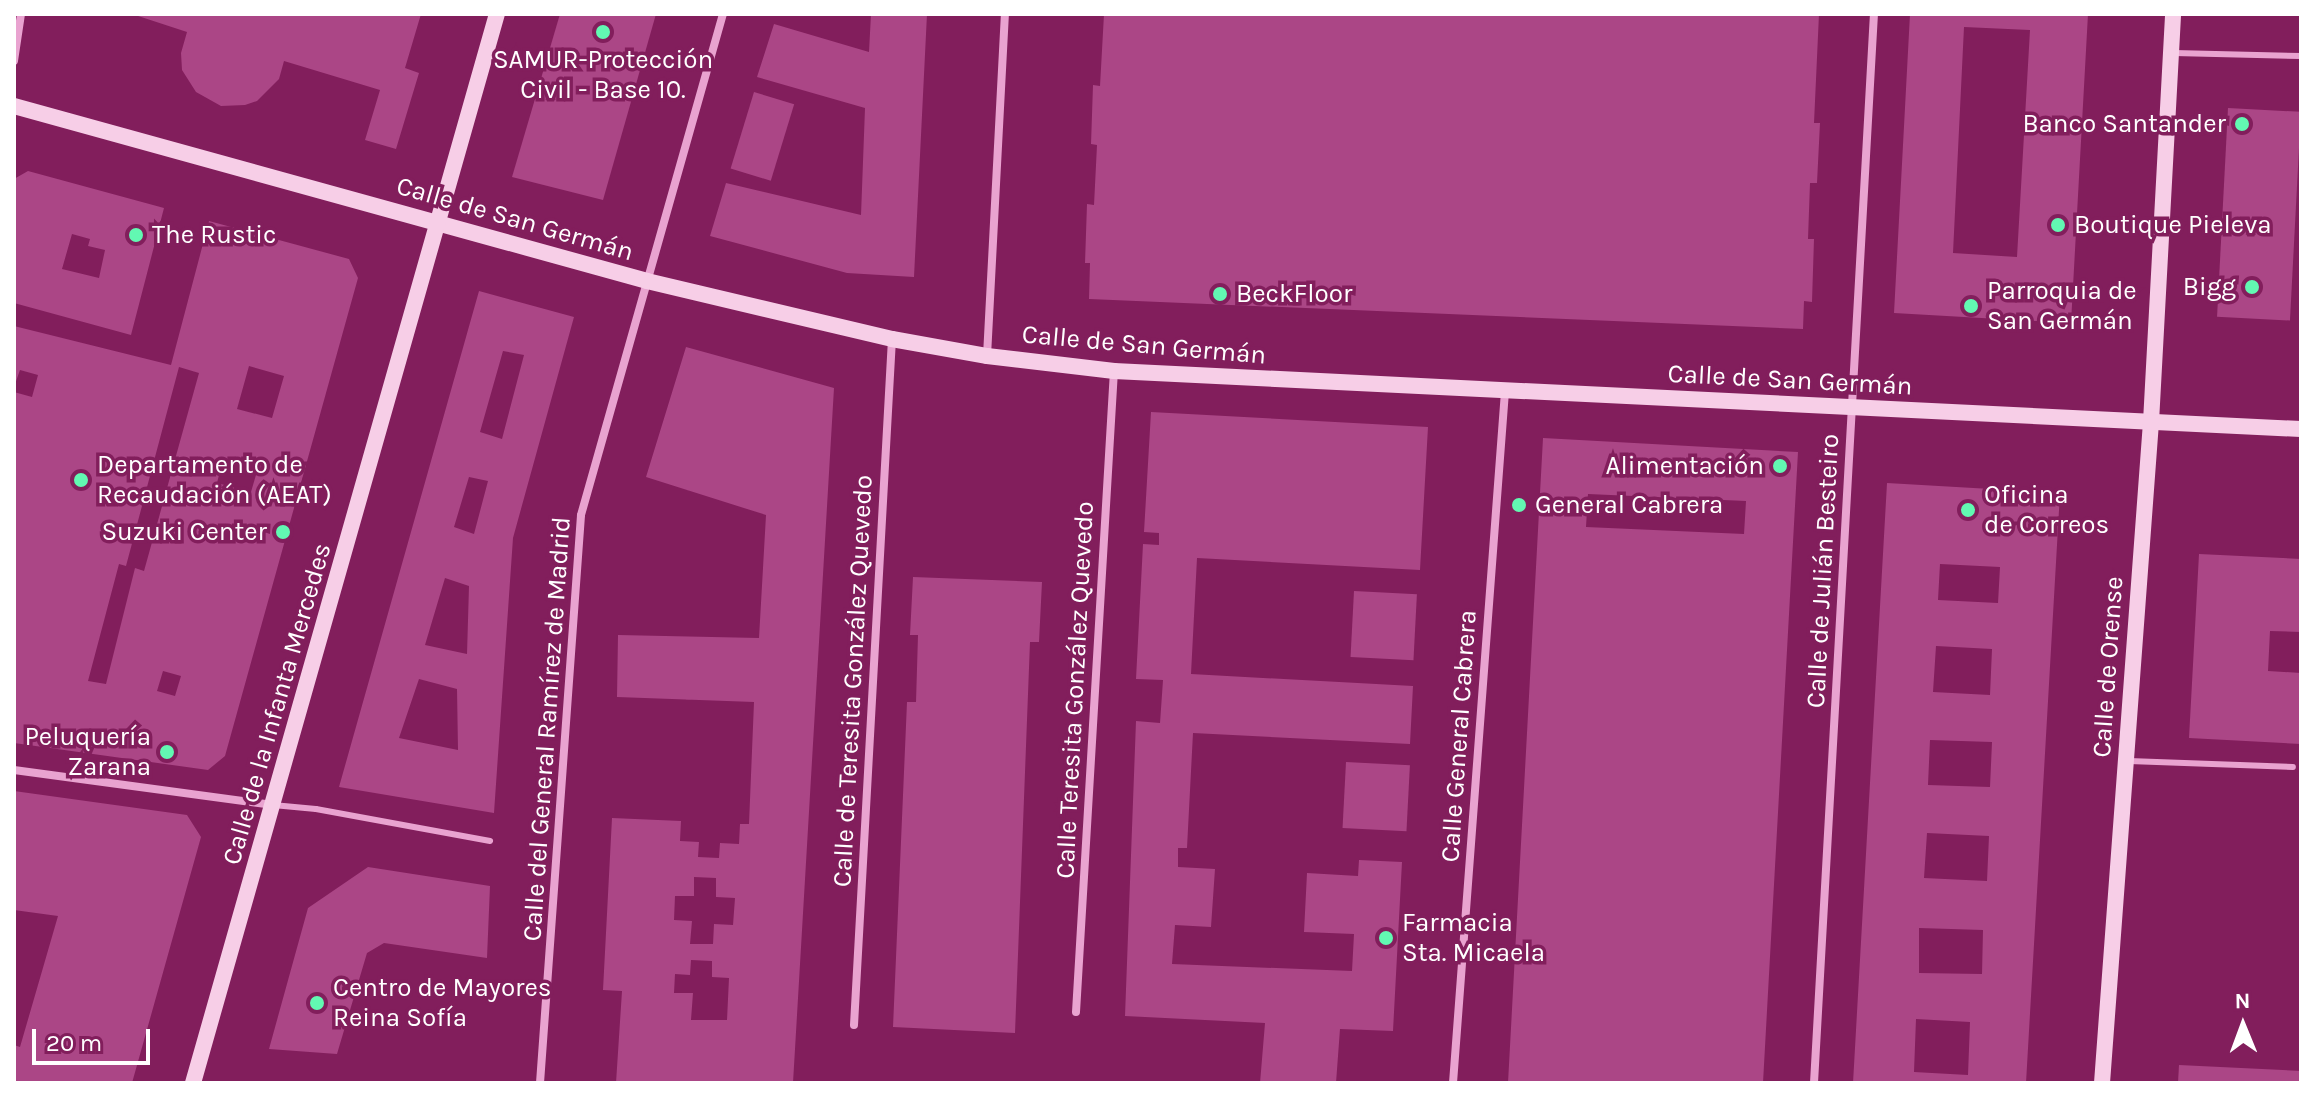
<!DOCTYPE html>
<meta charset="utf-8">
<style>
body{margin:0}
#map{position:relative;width:2315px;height:1097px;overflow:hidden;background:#821e5c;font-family:Karla,sans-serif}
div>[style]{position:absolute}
.building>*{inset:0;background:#ab4686;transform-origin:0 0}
.lane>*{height:6px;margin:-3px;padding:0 3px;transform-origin:3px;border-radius:3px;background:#e9a3d0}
.street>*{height:8px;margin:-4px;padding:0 4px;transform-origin:4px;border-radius:4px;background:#e9a3d0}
.secondary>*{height:16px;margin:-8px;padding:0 8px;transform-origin:8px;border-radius:8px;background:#f7cee7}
.dots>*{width:22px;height:22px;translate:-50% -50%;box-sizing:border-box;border:4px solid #821e5c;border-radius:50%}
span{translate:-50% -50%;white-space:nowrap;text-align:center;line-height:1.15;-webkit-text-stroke:7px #821e5c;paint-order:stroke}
.poi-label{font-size:26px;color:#fff}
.right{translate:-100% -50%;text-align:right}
.left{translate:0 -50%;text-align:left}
.street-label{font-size:26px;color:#fff}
.frame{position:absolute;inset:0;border:16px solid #fff;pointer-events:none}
.north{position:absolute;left:2203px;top:985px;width:80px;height:80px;-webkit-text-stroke:6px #821e5c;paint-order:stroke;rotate:359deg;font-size:22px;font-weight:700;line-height:32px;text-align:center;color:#fff}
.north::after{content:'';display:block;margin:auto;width:28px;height:36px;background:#fff;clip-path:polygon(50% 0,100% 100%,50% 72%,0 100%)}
.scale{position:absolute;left:32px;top:1029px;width:118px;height:36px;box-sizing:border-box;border:4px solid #fff;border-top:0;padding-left:10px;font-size:24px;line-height:28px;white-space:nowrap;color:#fff;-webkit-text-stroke:6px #821e5c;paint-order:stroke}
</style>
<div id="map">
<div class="building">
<div style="clip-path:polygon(132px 14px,421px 14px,405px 68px,419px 73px,396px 149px,365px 140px,380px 90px,284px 61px,279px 79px,257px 101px,245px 105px,221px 106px,196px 92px,182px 70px,181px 53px,187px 32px)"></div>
<div style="clip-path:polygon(560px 14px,656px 14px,603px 200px,512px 177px)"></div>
<div style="clip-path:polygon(871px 14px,927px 14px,914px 277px,847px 273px,710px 236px,726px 183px,861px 215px,865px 108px,757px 77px,774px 24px,869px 52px)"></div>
<div style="clip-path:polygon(1104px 14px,1819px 14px,1814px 123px,1820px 123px,1817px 183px,1810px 183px,1808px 239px,1814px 239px,1812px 302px,1804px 301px,1803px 329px,1089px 299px,1090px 263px,1085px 263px,1087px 204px,1094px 205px,1097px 145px,1091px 144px,1093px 85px,1100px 86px)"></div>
<div style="clip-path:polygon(evenodd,1910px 14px,2088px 14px,2071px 323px,1894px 313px,1910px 14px,1964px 27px,2030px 30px,2017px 257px,1953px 253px,1964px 27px)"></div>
<div style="left:754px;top:92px;width:42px;height:80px;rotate:17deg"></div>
<div style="left:2228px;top:108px;width:73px;height:209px;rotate:3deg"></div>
<div style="clip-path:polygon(evenodd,28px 171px,164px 208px,131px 335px,14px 303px,14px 179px,28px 171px,72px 234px,90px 239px,88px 246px,105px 250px,99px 278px,62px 269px,72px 234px)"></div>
<div style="clip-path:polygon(evenodd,209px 221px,349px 259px,358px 278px,225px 756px,208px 770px,14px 743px,14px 392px,32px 397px,38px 375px,20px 370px,14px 387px,14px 326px,171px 365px,209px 221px,249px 366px,284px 376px,272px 418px,237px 409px,249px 366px,209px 221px,179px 367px,199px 373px,144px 571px,135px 568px,106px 684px,88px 681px,119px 564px,126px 566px,179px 367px,209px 221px,223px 459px,258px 468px,251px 492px,217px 483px,223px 459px,209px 221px,163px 671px,181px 676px,175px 696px,157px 691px,163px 671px)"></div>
<div style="clip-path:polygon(evenodd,479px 291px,574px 317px,513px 538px,494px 813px,339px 787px,479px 291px,503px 351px,524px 355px,502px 439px,480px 432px,503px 351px,479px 291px,469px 477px,488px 481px,474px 534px,454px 527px,469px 477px,479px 291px,445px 578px,469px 586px,467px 654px,425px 645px,445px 578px,479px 291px,419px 679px,457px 689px,458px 750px,399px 738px,419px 679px)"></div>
<div style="clip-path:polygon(evenodd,686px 347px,834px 388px,793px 1083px,616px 1083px,622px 991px,603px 990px,612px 818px,681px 821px,680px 841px,699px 842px,698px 857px,719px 858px,720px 843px,739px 844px,740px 824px,749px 824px,754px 702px,617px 697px,618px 635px,759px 638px,766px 515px,646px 477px,686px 347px,694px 877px,716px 878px,716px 897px,735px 898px,733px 925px,714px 924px,713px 944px,690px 944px,692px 921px,674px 920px,675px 896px,694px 896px,694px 877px,686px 347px,691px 960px,712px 961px,712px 977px,729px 978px,727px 1020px,691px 1020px,693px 993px,674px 993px,675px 974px,690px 975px,691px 960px)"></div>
<div style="clip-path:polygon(1151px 412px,1428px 427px,1420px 570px,1197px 558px,1191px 674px,1413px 686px,1410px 744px,1193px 733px,1187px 848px,1178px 848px,1178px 867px,1215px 869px,1211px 927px,1175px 925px,1172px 964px,1352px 971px,1354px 934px,1304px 932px,1307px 873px,1358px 876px,1359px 860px,1402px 862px,1393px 1031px,1340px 1029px,1336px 1083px,1260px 1083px,1265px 1023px,1125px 1016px,1136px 721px,1160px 723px,1163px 680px,1136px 679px,1143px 544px,1159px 545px,1159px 533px,1144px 532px)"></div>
<div style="clip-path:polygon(evenodd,1543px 438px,1798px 452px,1763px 1083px,1508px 1083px,1543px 438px,1588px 494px,1746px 501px,1744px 534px,1586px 527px,1588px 494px)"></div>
<div style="clip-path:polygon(evenodd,1887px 483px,2060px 493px,2026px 1083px,1853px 1083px,1887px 483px,1940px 564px,2000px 567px,1998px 603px,1938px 600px,1940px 564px,1887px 483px,1936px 646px,1992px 649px,1990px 695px,1933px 692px,1936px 646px,1887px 483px,1930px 740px,1992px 742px,1990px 787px,1928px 785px,1930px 740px,1887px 483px,1927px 833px,1989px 836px,1987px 881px,1924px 878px,1927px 833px,1887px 483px,1919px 928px,1983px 930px,1982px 974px,1919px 973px,1919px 928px,1887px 483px,1916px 1019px,1970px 1022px,1968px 1075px,1914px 1072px,1916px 1019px)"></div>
<div style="clip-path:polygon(2199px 554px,2301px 559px,2301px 632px,2270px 631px,2268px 671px,2301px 673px,2301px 744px,2189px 738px)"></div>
<div style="clip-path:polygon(913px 577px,1042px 582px,1039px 642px,1030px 642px,1015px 1033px,893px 1027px,907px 702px,916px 702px,918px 635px,910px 635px)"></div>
<div style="left:1354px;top:591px;width:63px;height:66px;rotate:3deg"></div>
<div style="left:1346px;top:762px;width:64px;height:66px;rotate:3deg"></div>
<div style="clip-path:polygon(14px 791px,187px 815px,201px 837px,132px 1083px,14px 1083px,14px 1045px,20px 1047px,58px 916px,14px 910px)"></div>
<div style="clip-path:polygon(368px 867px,490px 886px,487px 958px,384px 943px,367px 953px,337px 1054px,269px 1049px,308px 908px)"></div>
<div style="clip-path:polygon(2179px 1065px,2301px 1071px,2301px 1083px,2178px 1083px)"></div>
</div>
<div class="lane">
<div style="left:2174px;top:53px;width:127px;rotate:1.4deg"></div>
<div style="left:2129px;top:761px;width:164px;rotate:2.1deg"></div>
<div style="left:273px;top:805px;width:43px;rotate:5.3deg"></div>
<div style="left:316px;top:809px;width:177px;rotate:10.4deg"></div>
</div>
<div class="street">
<div style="left:14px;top:61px;width:48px;rotate:-81.5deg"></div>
<div style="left:987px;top:356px;width:342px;rotate:-87deg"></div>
<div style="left:14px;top:770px;width:260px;rotate:7.7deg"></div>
<div style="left:1076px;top:1012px;width:642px;rotate:-86.61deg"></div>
<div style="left:854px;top:1025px;width:687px;rotate:-86.83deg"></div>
<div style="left:540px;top:1083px;width:569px;rotate:-85.87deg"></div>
<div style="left:581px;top:515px;width:521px;rotate:-74.18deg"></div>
<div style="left:1453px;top:1083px;width:693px;rotate:-85.7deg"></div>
<div style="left:1814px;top:1083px;width:1071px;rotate:-86.79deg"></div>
</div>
<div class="secondary">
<div style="left:14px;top:106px;width:657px;rotate:15.45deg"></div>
<div style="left:647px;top:281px;width:252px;rotate:13.3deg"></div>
<div style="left:892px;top:339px;width:97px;rotate:10.1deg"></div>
<div style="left:987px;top:356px;width:128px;rotate:6.7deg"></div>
<div style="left:1114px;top:371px;width:1188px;rotate:2.8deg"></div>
<div style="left:193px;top:1083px;width:1111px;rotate:-74.13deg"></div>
<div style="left:2102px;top:1083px;width:663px;rotate:-85.76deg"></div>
<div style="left:2151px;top:422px;width:409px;rotate:-86.9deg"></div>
</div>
<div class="dots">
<div style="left:603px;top:32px;background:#62f8b2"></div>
<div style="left:2242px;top:124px;background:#62f8b2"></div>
<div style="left:2058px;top:225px;background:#62f8b2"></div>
<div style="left:136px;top:235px;background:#62f8b2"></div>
<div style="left:2252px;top:287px;background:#62f8b2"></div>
<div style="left:1220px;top:294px;background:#62f8b2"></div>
<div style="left:1971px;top:306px;background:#62f8b2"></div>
<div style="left:1780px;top:466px;background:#62f8b2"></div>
<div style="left:81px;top:480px;background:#62f8b2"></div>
<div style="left:1519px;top:505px;background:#62f8b2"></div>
<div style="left:1968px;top:510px;background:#62f8b2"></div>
<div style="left:283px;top:532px;background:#62f8b2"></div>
<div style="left:167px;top:752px;background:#62f8b2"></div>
<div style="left:1386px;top:938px;background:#62f8b2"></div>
<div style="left:317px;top:1003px;background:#62f8b2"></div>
</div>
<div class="poi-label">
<span style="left:603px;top:75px">SAMUR-Protección<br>Civil - Base 10.</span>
<span class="right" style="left:2226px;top:124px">Banco Santander</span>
<span class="left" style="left:2074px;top:225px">Boutique Pieleva</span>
<span class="left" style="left:152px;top:235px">The Rustic</span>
<span class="right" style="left:2236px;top:287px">Bigg</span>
<span class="left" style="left:1987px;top:306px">Parroquia de<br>San Germán</span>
<span class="left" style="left:1236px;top:294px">BeckFloor</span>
<span class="left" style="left:97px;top:480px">Departamento de<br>Recaudación (AEAT)</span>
<span class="right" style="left:1764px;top:466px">Alimentación</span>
<span class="left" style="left:1984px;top:510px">Oficina<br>de Correos</span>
<span class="left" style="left:1535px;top:505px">General Cabrera</span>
<span class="right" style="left:267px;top:532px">Suzuki Center</span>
<span class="right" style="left:151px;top:752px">Peluquería<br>Zarana</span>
<span class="left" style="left:1402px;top:938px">Farmacia<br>Sta. Micaela</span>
<span class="left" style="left:333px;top:1003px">Centro de Mayores<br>Reina Sofía</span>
</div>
<div class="street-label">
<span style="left:515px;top:219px;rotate:16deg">Calle de San Germán</span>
<span style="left:1144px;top:345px;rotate:5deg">Calle de San Germán</span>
<span style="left:1790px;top:380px;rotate:3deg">Calle de San Germán</span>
<span style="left:1823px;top:571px;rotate:-87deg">Calle de Julián Besteiro</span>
<span style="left:2108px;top:667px;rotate:-86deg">Calle de Orense</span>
<span style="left:853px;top:681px;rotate:-87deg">Calle de Teresita González Quevedo</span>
<span style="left:1075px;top:690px;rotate:-87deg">Calle Teresita González Quevedo</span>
<span style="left:277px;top:704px;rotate:-74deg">Calle de la Infanta Mercedes</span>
<span style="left:547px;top:729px;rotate:-86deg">Calle del General Ramírez de Madrid</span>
<span style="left:1459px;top:736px;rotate:-86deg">Calle General Cabrera</span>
</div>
<div class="frame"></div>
<div class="north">N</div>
<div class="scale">20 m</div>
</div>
